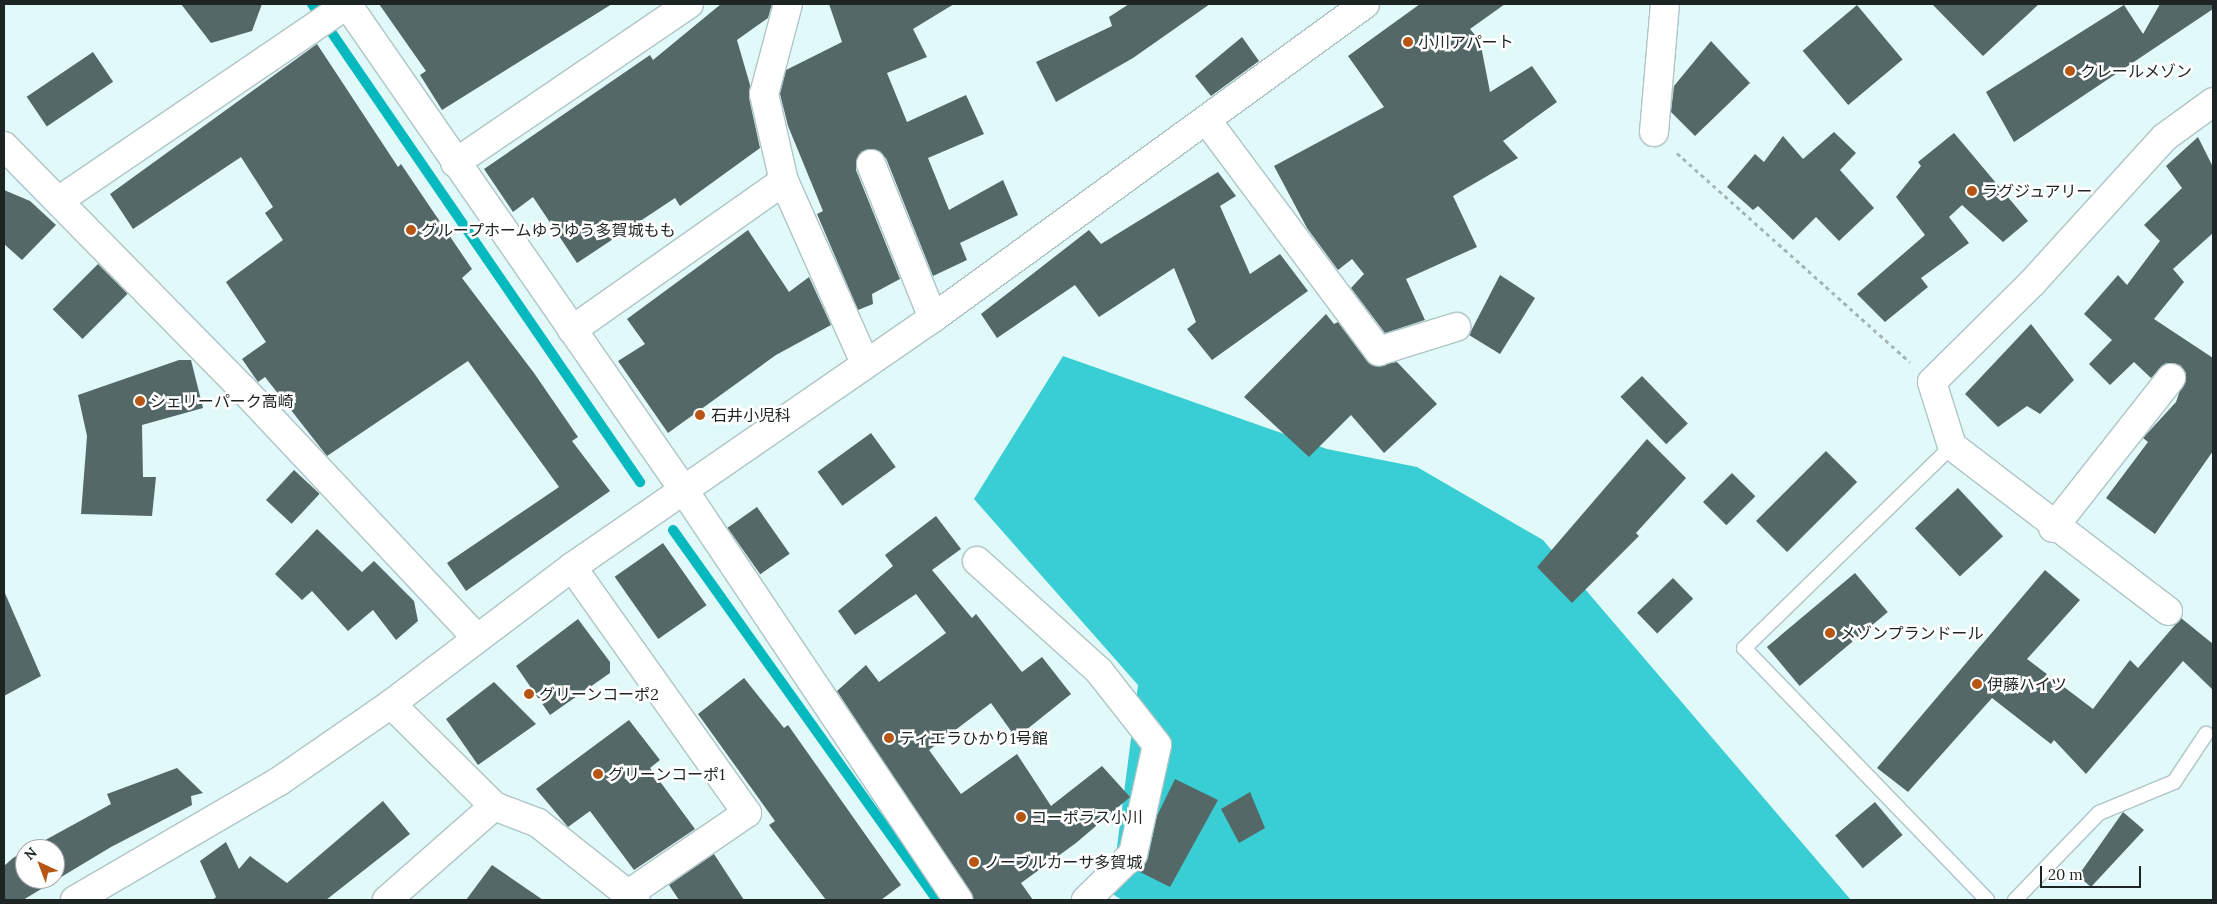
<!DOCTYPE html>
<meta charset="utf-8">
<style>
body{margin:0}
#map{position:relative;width:2217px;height:904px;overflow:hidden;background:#e2f9f9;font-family:Lora,"Noto Sans JP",serif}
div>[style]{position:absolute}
.forest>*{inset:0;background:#38ced3}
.stream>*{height:10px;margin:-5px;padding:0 5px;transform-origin:5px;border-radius:5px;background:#06b9be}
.building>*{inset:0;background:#546868;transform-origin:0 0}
.path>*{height:3px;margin-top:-1.5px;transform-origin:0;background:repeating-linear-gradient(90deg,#a3b5b5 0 4px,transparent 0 8px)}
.roads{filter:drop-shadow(1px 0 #afc5c5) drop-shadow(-1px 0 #afc5c5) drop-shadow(0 1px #afc5c5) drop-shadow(0 -1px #afc5c5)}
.lane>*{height:14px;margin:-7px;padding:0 7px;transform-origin:7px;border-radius:7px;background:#fff}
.street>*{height:28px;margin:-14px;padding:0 14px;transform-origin:14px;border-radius:14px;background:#fff}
.dots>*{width:14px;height:14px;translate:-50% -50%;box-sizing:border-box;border:2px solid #fff;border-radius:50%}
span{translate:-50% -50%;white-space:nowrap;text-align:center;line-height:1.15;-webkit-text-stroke:5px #fff;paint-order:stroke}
.poi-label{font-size:16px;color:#1c2424}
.left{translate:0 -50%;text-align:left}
.frame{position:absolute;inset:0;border:5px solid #1c2424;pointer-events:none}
.north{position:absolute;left:15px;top:839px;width:50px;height:50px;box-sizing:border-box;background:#fff;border:1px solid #a4a7a7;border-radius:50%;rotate:317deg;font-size:14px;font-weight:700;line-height:20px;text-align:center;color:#1c2424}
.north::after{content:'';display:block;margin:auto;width:18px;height:22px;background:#b75614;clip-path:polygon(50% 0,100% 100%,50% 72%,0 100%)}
.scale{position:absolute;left:2040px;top:866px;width:101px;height:22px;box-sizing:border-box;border:2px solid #1c2424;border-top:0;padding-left:6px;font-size:15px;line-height:18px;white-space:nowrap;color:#1c2424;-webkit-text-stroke:4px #fff;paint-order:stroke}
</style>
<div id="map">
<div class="forest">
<div style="clip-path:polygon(1063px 356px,1327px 449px,1417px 467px,1543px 540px,1851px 900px,1122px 900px,1111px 893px,1138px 685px,974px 499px)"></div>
</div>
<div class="stream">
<div style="left:312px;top:4px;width:580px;rotate:55.54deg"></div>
<div style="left:673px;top:530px;width:455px;rotate:54.5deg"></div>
</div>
<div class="building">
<div style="clip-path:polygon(181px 4px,262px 4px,252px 31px,211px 43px)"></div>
<div style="clip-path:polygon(379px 4px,612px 4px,442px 110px,420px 75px,426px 71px)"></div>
<div style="clip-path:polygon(721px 4px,772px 4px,768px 18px,737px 40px,750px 85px,749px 98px,760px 148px,680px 206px,675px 198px,577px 263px,533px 197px,513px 212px,484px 169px,650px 55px,653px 60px)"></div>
<div style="clip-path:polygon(829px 4px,954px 4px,913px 29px,927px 57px,887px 73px,907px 122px,966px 95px,984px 134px,928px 158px,949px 210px,1003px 180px,1018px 215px,960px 243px,967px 260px,933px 276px,886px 158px,874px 149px,865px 150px,856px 161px,856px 170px,900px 279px,872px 294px,873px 304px,858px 310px,817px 214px,823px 211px,788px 126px,780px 94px,786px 70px,842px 42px)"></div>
<div style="clip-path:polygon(1129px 4px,1210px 4px,1133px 58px,1056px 102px,1036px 62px,1112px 26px,1109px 17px)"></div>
<div style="clip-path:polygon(1420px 4px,1505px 4px,1470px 29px,1480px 41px,1490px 92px,1532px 66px,1557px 102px,1503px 141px,1518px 158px,1453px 196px,1477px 247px,1406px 279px,1425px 320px,1385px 333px,1351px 288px,1364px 274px,1352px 259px,1338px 270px,1307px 228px,1274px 166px,1384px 107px,1348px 56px)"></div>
<div style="clip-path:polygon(1932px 4px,2039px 4px,1983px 56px)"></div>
<div style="clip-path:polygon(2160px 4px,2213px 4px,2213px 9px,2014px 142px,1986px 92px,2124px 5px,2143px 34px)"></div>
<div style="left:1857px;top:5px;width:71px;height:71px;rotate:50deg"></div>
<div style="clip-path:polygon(1242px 37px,1259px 61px,1211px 96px,1195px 76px)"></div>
<div style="clip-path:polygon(1711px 41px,1750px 83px,1695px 136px,1671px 112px,1674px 86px)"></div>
<div style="clip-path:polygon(317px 44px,398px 167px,401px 164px,472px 269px,462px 278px,534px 373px,578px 437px,572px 441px,610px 491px,466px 591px,447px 563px,559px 487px,468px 361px,327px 456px,265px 377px,258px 382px,242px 359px,266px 342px,226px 282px,283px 240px,265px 213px,273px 207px,241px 157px,133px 229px,110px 194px)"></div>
<div style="left:93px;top:52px;width:36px;height:80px;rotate:56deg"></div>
<div style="clip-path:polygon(1834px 132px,1856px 153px,1840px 170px,1874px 208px,1839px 241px,1816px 217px,1793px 240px,1758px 206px,1753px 210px,1727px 187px,1755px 154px,1764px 162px,1783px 136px,1803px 159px)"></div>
<div style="clip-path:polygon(1954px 133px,2028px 221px,2003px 242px,1962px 205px,1949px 217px,1969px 243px,1921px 278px,1928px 287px,1885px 322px,1857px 294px,1925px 235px,1896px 197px,1921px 166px,1918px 162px)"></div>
<div style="clip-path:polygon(2198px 137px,2213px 167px,2213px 233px,2173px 269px,2184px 282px,2154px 319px,2213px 358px,2213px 451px,2155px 534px,2106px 498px,2148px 442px,2143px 438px,2176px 402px,2186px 373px,2180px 365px,2166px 363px,2151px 378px,2134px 362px,2110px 385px,2089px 364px,2112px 340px,2084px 314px,2118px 275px,2127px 285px,2160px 241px,2144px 225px,2182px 188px,2166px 166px)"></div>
<div style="clip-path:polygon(1218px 172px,1236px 196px,1220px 206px,1250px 274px,1280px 254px,1308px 291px,1212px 360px,1187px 329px,1196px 322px,1174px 268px,1099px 317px,1075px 285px,997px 338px,981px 314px,1089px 230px,1101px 244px)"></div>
<div style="clip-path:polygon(4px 190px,30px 201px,56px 225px,22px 260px,4px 244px)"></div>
<div style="clip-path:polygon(748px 230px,789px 292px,809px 277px,831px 325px,776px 355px,668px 433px,618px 361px,645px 344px,627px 319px)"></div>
<div style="left:98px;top:264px;width:42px;height:64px;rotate:45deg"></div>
<div style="clip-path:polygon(1500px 275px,1535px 298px,1500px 354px,1469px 335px)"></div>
<div style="clip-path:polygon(1326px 314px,1334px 324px,1338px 322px,1367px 361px,1375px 366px,1397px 362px,1437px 404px,1384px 453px,1351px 415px,1309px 457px,1244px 397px)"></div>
<div style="clip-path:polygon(2031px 324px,2074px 380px,2040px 414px,2027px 406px,1998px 427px,1965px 394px)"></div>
<div style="clip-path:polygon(179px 360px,191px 360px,203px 408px,142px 425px,143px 477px,156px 477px,152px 516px,81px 514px,87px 436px,78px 395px)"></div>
<div style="left:1642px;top:376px;width:66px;height:30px;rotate:46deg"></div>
<div style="left:871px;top:433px;width:42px;height:66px;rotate:54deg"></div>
<div style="clip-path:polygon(1647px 439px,1686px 478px,1636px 533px,1639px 536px,1572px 603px,1537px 567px)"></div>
<div style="left:1826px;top:451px;width:44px;height:99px;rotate:45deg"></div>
<div style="left:294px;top:470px;width:35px;height:41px;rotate:43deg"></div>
<div style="left:1732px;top:473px;width:33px;height:41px;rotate:45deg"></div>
<div style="left:1958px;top:488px;width:66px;height:59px;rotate:47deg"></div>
<div style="left:757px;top:507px;width:57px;height:36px;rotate:55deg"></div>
<div style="clip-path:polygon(936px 516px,961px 549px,932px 570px,972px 618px,976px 614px,1022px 672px,1042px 657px,1071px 694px,1016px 738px,991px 703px,929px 750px,961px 794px,1017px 754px,1051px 806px,1102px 766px,1130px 797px,1076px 843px,1021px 883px,1033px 900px,973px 900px,837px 691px,866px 665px,879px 682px,946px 633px,916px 594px,855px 635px,838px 611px,893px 566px,885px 555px)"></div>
<div style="clip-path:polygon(317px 529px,362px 572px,374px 561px,414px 601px,418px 621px,396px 640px,373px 610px,348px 631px,312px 591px,302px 600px,275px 574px)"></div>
<div style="left:663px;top:543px;width:76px;height:59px;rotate:55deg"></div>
<div style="clip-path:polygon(2045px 570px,2080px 600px,2027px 659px,2093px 709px,2130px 660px,2138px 668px,2181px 618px,2213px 644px,2213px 690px,2183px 661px,2086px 774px,2054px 740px,2051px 744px,1992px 698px,1908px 792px,1877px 768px)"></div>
<div style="left:1855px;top:573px;width:51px;height:115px;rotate:50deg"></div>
<div style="left:1673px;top:578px;width:29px;height:50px;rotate:46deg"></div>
<div style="clip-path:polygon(4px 591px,41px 676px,4px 696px)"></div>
<div style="clip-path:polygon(578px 619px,610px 662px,610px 673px,550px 715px,516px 666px)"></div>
<div style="clip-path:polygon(744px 678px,784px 728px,788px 725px,901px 885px,881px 900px,826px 900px,769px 825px,775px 821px,698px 714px)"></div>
<div style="clip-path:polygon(494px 682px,536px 724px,478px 765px,446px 719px)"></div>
<div style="clip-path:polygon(629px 720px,660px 760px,650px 768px,695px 829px,634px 870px,590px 811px,568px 827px,536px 789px)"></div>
<div style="clip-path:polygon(177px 768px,203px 793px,191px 796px,192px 805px,111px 847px,23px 900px,4px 900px,4px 866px,13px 858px,25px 851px,25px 879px,55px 879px,55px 849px,29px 849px,111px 804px,107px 794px)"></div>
<div style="clip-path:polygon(1175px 779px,1218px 800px,1170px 887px,1138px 871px,1148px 858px,1157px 816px)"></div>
<div style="clip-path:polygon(1250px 792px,1265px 828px,1239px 843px,1221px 809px)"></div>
<div style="clip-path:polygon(383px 801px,410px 834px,326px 900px,213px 900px,216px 897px,200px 861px,226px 842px,239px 869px,250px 856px,287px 883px)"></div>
<div style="left:1875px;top:802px;width:43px;height:52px;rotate:50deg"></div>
<div style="clip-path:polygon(2123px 812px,2144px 830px,2091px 887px,2078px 876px)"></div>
<div style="clip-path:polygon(714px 854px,744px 900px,679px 900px,669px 885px)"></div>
<div style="clip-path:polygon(492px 865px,543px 900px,466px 900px)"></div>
</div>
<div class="path">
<div style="left:1677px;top:153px;width:313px;rotate:41.9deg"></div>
</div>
<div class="roads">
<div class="lane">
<div style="left:1952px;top:446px;width:290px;rotate:135.8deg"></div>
<div style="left:1744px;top:648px;width:350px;rotate:46deg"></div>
<div style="left:2015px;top:900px;width:121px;rotate:-46deg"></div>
<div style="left:2099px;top:813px;width:81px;rotate:-22.5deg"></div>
<div style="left:2174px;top:782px;width:58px;rotate:-56.3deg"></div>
</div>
<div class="street">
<div style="left:347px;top:4px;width:590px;rotate:55.29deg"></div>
<div style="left:683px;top:489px;width:495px;rotate:56.2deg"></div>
<div style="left:788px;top:4px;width:93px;rotate:104.9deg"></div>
<div style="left:764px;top:94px;width:89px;rotate:77.1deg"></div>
<div style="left:784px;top:181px;width:199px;rotate:66deg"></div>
<div style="left:1208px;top:122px;width:286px;rotate:53.3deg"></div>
<div style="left:1379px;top:351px;width:81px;rotate:-17.3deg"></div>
<div style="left:1654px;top:132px;width:128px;rotate:-85.1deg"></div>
<div style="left:4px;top:146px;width:341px;rotate:45.5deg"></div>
<div style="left:243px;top:389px;width:342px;rotate:46.8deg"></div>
<div style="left:455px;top:163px;width:283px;rotate:-34.2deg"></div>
<div style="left:871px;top:164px;width:166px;rotate:68.1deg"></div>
<div style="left:61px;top:199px;width:347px;rotate:-34.2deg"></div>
<div style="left:572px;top:330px;width:259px;rotate:-35.1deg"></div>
<div style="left:2053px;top:528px;width:191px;rotate:-51.8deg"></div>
<div style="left:977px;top:561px;width:164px;rotate:42deg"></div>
<div style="left:1099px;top:671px;width:94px;rotate:51.9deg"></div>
<div style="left:1157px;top:745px;width:112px;rotate:102.4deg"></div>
<div style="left:1133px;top:854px;width:66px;rotate:135.6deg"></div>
<div style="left:572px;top:567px;width:302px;rotate:54.6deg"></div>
<div style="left:747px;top:813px;width:145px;rotate:145.7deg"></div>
<div style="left:2168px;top:611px;width:272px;rotate:-142.6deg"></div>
<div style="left:1952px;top:446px;width:67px;rotate:-107.4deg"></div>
<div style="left:1932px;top:382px;width:141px;rotate:-44.7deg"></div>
<div style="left:2032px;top:283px;width:197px;rotate:-47.7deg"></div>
<div style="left:2165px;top:137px;width:59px;rotate:-36.1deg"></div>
<div style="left:391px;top:704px;width:145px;rotate:44.7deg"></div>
<div style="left:494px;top:806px;width:47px;rotate:21.1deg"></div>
<div style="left:538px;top:823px;width:124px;rotate:38.4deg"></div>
<div style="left:75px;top:900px;width:235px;rotate:-30.2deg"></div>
<div style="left:278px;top:782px;width:137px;rotate:-34.6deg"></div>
<div style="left:391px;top:704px;width:227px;rotate:-37.1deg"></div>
<div style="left:572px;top:567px;width:439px;rotate:-34.6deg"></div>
<div style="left:933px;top:318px;width:534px;rotate:-36.01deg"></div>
<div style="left:387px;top:900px;width:142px;rotate:-41.3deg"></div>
</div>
</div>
<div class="dots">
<div style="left:1408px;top:42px;background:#b75614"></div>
<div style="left:2070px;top:71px;background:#b75614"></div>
<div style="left:1972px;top:191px;background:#b75614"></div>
<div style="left:411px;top:230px;background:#b75614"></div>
<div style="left:140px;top:401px;background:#b75614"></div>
<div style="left:700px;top:415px;background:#b75614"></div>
<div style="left:1830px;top:633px;background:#b75614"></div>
<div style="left:1977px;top:684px;background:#b75614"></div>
<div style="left:529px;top:694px;background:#b75614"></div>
<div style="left:889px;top:738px;background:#b75614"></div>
<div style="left:598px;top:774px;background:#b75614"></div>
<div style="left:1021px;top:817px;background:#b75614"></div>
<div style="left:974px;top:862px;background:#b75614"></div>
</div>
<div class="poi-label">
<span class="left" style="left:1418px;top:42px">小川アパート</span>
<span class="left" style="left:2080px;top:71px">クレールメゾン</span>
<span class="left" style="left:1982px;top:191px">ラグジュアリー</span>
<span class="left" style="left:421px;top:230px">グループホームゆうゆう多賀城もも</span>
<span class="left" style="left:150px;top:401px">シェリーパーク高崎</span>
<span class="left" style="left:711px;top:415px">石井小児科</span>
<span class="left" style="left:1840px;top:633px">メゾンプランドール</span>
<span class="left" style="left:1987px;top:684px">伊藤ハイツ</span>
<span class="left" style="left:539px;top:694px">グリーンコーポ2</span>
<span class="left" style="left:899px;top:738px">ティエラひかり1号館</span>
<span class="left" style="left:608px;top:774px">グリーンコーポ1</span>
<span class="left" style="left:1031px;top:817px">コーポラス小川</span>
<span class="left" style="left:984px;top:862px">ノーブルカーサ多賀城</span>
</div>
<div class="frame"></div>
<div class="north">N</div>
<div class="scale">20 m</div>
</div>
